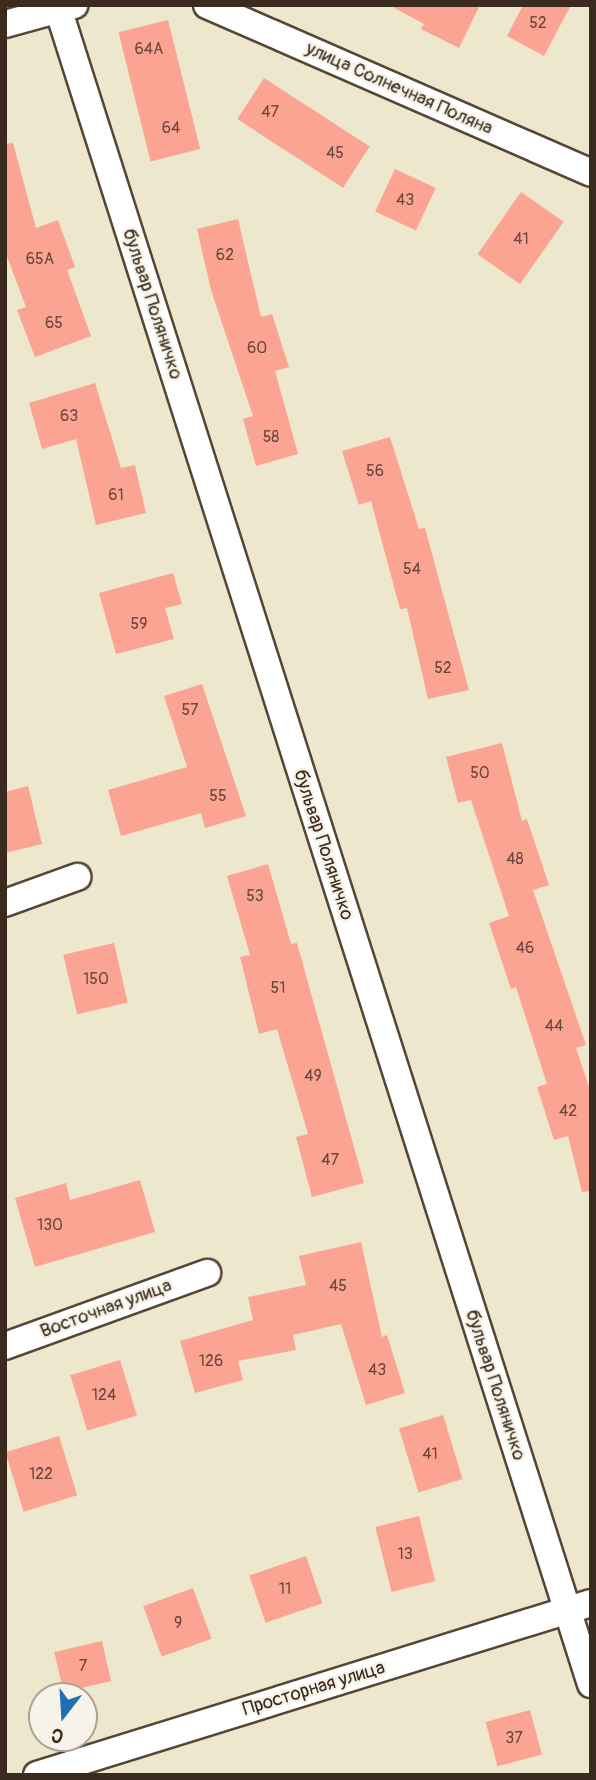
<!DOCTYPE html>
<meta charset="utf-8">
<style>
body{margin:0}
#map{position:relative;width:596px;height:1780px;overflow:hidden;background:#ede7cd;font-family:Pangolin,sans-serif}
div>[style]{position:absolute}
.building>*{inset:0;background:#fba494;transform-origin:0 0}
.roads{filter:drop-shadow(2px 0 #564638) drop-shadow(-2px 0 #564638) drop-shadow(0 2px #564638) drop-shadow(0 -2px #564638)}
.minor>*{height:26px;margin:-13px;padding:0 13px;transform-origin:13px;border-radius:13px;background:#fff}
span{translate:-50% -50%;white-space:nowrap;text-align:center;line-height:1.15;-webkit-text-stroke:5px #f7f3e8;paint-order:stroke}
.number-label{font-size:16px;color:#6b483c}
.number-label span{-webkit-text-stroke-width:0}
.street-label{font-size:19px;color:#3b2a1e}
.frame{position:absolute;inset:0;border:7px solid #3b2a1e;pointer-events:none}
.north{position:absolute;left:28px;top:1682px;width:70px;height:70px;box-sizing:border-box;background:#f7f3e8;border:2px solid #aca397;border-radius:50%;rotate:197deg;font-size:19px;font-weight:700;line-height:28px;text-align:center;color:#3b2a1e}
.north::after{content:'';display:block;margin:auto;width:24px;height:32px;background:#1f6fb2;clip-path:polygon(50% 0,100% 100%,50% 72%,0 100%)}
</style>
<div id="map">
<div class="building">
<div style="clip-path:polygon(389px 5px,480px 5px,459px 48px,421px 29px,424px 24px)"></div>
<div style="clip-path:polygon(523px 5px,571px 5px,544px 56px,507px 36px)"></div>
<div style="left:168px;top:20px;width:133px;height:51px;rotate:76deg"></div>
<div style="left:264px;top:78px;width:126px;height:49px;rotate:33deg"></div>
<div style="clip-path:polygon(13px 143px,36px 228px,58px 220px,75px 267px,67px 270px,91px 336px,35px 357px,17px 310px,26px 307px,5px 251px,5px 144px)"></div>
<div style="left:395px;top:169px;width:45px;height:47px;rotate:25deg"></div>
<div style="left:521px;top:192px;width:52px;height:76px;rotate:35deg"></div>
<div style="clip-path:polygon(238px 219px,261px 317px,272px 314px,289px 367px,275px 371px,298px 454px,256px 466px,243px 419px,253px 416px,211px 290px,197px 229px)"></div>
<div style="clip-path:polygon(95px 383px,121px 468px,135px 465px,146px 513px,96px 525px,76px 439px,42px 449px,29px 403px)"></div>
<div style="clip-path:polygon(390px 437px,419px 529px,425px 528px,469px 690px,428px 699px,407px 608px,400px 609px,371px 501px,359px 505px,342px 451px)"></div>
<div style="clip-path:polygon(173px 573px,182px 604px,165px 608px,174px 639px,116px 654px,99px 593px)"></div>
<div style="clip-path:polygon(202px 684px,246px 816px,205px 828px,201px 813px,121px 836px,108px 790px,187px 767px,164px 696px)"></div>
<div style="clip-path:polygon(502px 743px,522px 821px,527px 819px,549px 885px,533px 890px,586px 1045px,576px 1048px,591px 1093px,591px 1191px,582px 1192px,568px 1136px,554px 1140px,537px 1087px,547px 1084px,516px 987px,511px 989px,489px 923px,509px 916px,471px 800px,458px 803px,446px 757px)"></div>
<div style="clip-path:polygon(28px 786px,42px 844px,5px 853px,5px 792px)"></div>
<div style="clip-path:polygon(268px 864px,291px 944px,297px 943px,364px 1183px,312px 1197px,296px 1137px,308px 1134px,277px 1029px,259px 1034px,240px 957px,250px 955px,227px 876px)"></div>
<div style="left:114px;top:943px;width:61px;height:52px;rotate:77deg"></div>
<div style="clip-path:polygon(140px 1180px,155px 1232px,35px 1267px,15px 1198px,66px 1183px,70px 1200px)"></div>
<div style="clip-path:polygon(361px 1242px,382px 1337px,387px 1335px,405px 1393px,366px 1405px,341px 1324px,293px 1335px,296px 1350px,238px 1361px,243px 1380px,195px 1393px,180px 1341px,253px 1320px,248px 1297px,306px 1285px,299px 1256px)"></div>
<div style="left:120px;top:1360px;width:58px;height:52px;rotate:73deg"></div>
<div style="left:443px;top:1415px;width:67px;height:46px;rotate:73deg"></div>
<div style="left:59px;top:1436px;width:62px;height:56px;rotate:73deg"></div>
<div style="left:419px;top:1516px;width:67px;height:45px;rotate:76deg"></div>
<div style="left:306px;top:1556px;width:50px;height:60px;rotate:71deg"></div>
<div style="left:193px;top:1588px;width:54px;height:53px;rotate:70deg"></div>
<div style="left:102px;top:1641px;width:41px;height:49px;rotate:77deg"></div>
<div style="left:530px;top:1710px;width:46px;height:46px;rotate:75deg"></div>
</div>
<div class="roads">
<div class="minor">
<div style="left:57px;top:5px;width:1762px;rotate:72.36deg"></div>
<div style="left:207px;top:5px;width:419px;rotate:23.6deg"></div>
<div style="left:5px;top:24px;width:72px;rotate:-15.4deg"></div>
<div style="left:5px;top:903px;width:77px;rotate:-19.9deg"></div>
<div style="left:5px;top:1346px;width:215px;rotate:-19.9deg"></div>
<div style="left:37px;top:1775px;width:580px;rotate:-17.25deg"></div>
</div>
</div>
<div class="number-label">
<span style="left:538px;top:23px">52</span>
<span style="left:149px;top:49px">64А</span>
<span style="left:270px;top:112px">47</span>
<span style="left:171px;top:128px">64</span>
<span style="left:335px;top:153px">45</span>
<span style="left:405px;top:200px">43</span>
<span style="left:521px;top:239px">41</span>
<span style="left:225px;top:255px">62</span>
<span style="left:40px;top:259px">65А</span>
<span style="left:54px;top:323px">65</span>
<span style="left:257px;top:348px">60</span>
<span style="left:69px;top:416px">63</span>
<span style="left:271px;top:437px">58</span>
<span style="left:375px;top:471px">56</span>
<span style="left:116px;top:495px">61</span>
<span style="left:412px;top:569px">54</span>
<span style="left:139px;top:624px">59</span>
<span style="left:443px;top:668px">52</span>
<span style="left:190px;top:710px">57</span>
<span style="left:480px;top:773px">50</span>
<span style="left:218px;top:796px">55</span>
<span style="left:515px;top:859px">48</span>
<span style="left:255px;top:896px">53</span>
<span style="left:525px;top:948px">46</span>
<span style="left:96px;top:979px">150</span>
<span style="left:278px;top:988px">51</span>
<span style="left:554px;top:1026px">44</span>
<span style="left:313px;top:1076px">49</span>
<span style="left:568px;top:1111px">42</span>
<span style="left:330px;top:1160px">47</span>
<span style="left:50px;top:1225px">130</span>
<span style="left:338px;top:1286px">45</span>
<span style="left:211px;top:1361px">126</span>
<span style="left:377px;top:1370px">43</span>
<span style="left:104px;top:1395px">124</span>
<span style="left:430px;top:1454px">41</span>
<span style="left:41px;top:1474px">122</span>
<span style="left:405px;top:1554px">13</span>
<span style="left:285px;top:1589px">11</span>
<span style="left:178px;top:1623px">9</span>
<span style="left:83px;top:1666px">7</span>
<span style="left:514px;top:1738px">37</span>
</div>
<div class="street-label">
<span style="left:399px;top:89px;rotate:24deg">улица Солнечная Поляна</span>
<span style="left:152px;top:304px;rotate:72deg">бульвар Поляничко</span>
<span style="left:323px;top:845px;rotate:72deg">бульвар Поляничко</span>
<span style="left:106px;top:1309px;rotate:-20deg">Восточная улица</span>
<span style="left:495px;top:1385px;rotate:72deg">бульвар Поляничко</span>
<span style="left:314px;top:1689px;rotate:-17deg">Просторная улица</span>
</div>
<div class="frame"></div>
<div class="north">С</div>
</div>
